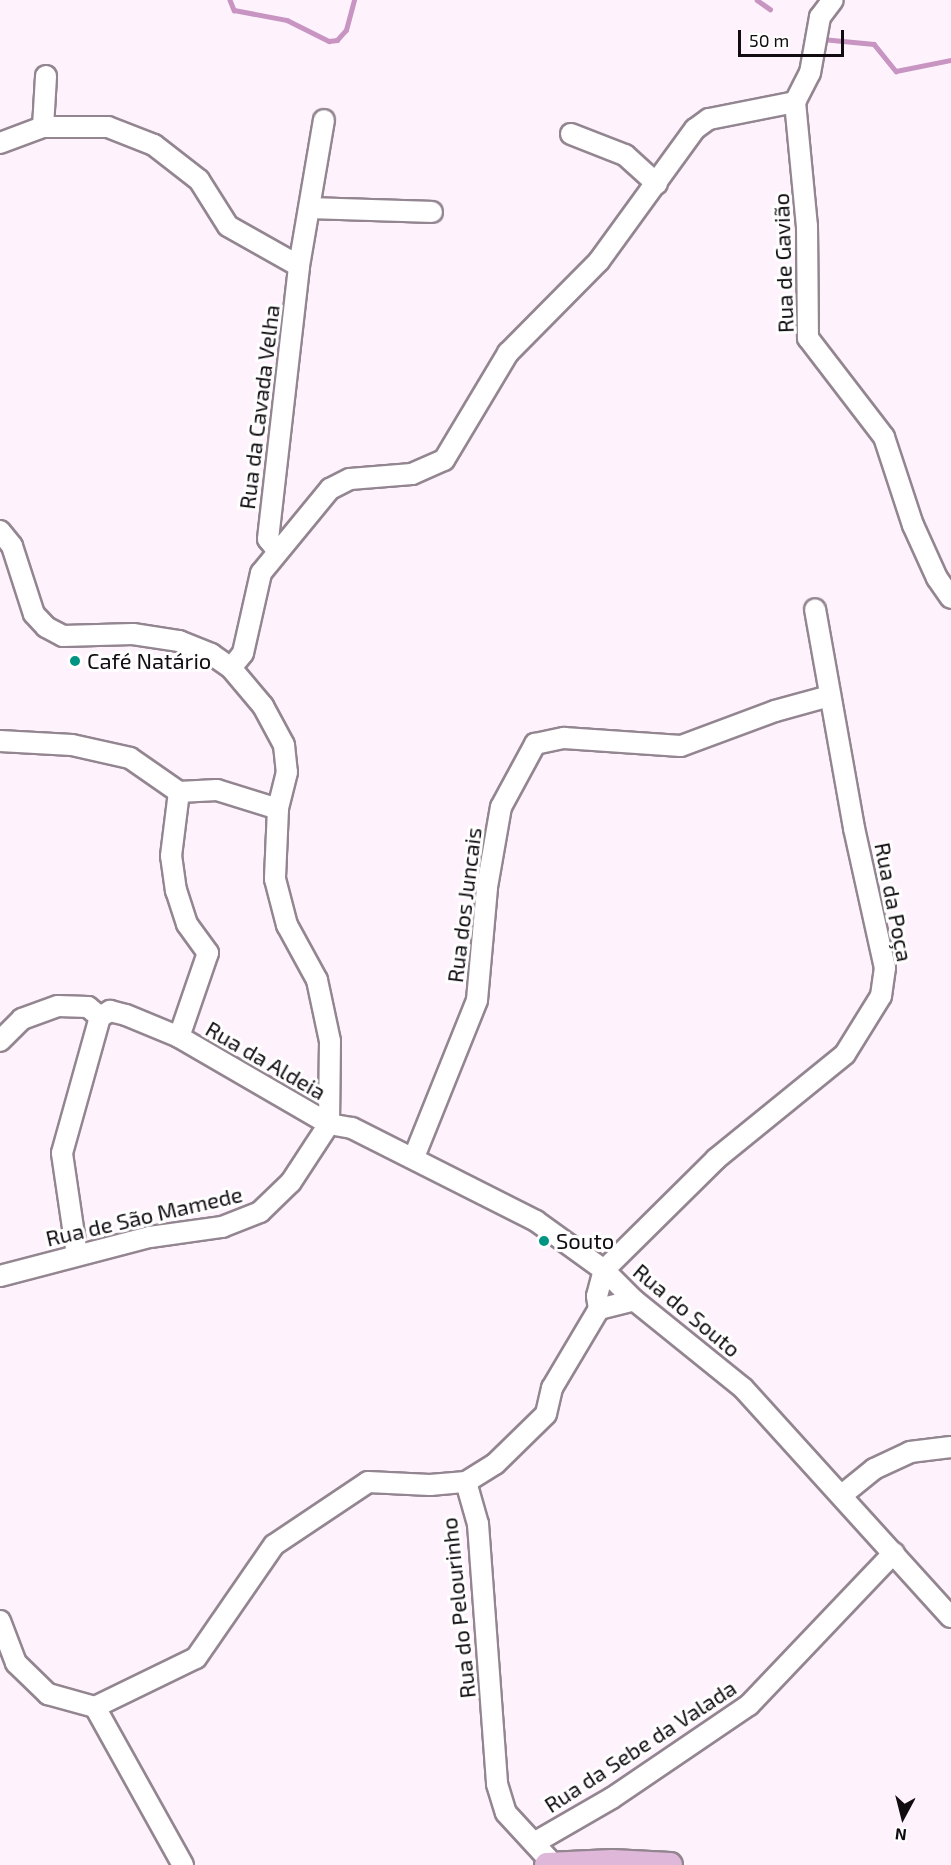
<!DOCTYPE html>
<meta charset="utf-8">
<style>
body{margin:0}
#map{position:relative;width:951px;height:1865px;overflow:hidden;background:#fef2fc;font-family:"Exo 2",sans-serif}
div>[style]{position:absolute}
.stream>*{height:4.5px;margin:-2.25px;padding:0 2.25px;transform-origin:2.25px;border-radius:2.25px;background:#c894c2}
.roads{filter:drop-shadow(2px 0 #938691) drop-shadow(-2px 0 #938691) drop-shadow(0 2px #938691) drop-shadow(0 -2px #938691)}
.minor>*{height:20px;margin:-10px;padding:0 10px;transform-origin:10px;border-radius:10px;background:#fff}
.major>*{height:24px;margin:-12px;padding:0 12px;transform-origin:12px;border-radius:12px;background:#deb7d9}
.dots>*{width:16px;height:16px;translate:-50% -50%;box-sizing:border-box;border:3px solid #fff;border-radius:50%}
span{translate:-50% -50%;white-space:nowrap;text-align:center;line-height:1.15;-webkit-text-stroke:6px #fff;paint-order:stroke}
.street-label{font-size:22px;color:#100c10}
.poi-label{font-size:22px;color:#100c10}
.left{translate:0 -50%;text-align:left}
.north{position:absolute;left:873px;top:1787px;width:60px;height:60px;-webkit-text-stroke:4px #fff;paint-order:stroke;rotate:187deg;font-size:16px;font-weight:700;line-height:24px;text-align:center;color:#100c10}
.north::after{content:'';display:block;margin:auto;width:21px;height:27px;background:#100c10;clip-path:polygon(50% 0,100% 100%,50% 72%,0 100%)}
.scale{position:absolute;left:738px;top:30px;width:106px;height:27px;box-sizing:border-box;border:3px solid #100c10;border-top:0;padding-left:8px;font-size:18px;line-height:21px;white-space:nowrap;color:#100c10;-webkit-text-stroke:4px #fff;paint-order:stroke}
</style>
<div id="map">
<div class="stream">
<div style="left:230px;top:0;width:11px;rotate:68deg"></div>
<div style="left:234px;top:10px;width:54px;rotate:10.7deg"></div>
<div style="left:287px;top:20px;width:47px;rotate:26.6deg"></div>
<div style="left:329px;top:41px;width:8px;rotate:-7deg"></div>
<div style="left:337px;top:40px;width:13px;rotate:-48deg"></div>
<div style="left:346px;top:30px;width:31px;rotate:-75deg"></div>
<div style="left:757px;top:0;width:16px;rotate:35deg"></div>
<div style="left:822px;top:39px;width:52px;rotate:5.5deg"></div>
<div style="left:874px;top:44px;width:35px;rotate:51deg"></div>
<div style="left:896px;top:71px;width:56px;rotate:-11.3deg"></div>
</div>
<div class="roads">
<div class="minor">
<div style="left:795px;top:102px;width:125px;rotate:84.5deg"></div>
<div style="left:807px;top:226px;width:112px;rotate:89.5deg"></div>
<div style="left:808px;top:338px;width:125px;rotate:52.5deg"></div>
<div style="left:884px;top:437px;width:93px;rotate:71.8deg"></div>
<div style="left:913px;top:525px;width:58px;rotate:65.6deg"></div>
<div style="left:937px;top:578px;width:24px;rotate:55deg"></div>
<div style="left:795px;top:102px;width:33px;rotate:-63deg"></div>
<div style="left:810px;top:73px;width:57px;rotate:-79.9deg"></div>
<div style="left:820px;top:17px;width:21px;rotate:-53deg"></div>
<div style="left:43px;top:127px;width:51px;rotate:-86.6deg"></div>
<div style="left:571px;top:134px;width:58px;rotate:21.3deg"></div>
<div style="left:625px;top:155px;width:43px;rotate:42.2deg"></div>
<div style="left:0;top:143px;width:46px;rotate:-20.4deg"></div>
<div style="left:43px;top:127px;width:65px"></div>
<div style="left:108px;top:127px;width:49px;rotate:21.4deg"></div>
<div style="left:154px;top:145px;width:57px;rotate:37.9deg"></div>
<div style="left:199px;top:180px;width:54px;rotate:57.8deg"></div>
<div style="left:228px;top:226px;width:81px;rotate:29.4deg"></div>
<div style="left:311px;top:208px;width:121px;rotate:1.9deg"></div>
<div style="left:0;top:531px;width:19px;rotate:51deg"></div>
<div style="left:12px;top:546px;width:71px;rotate:72.1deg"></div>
<div style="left:34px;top:614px;width:18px;rotate:47deg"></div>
<div style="left:46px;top:627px;width:19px;rotate:28deg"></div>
<div style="left:63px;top:636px;width:70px;rotate:-1.6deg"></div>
<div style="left:133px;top:634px;width:47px;rotate:8.7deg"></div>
<div style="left:179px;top:641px;width:35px;rotate:22deg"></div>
<div style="left:211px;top:654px;width:24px;rotate:35deg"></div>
<div style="left:231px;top:668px;width:50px;rotate:49.9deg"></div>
<div style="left:263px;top:706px;width:44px;rotate:61.7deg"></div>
<div style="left:284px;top:745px;width:27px;rotate:84deg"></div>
<div style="left:287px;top:772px;width:38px;rotate:104deg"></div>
<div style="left:278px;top:809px;width:70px;rotate:92.5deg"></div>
<div style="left:275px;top:879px;width:48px;rotate:75.4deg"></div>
<div style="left:287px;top:925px;width:63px;rotate:61.4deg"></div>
<div style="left:317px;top:980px;width:62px;rotate:78deg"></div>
<div style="left:330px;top:1041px;width:83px;rotate:90.7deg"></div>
<div style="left:277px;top:550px;width:14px;rotate:-129deg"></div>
<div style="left:268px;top:539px;width:275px;rotate:-83.5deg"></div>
<div style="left:299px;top:266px;width:148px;rotate:-80.3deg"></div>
<div style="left:231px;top:668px;width:19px;rotate:-51deg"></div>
<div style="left:243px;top:653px;width:82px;rotate:-77.3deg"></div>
<div style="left:261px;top:573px;width:109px;rotate:-50.6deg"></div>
<div style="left:330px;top:489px;width:22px;rotate:-27deg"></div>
<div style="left:350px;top:479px;width:62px;rotate:-4.6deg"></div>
<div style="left:412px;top:474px;width:35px;rotate:-24deg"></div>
<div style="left:444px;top:460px;width:125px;rotate:-59.1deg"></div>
<div style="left:508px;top:353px;width:129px;rotate:-45.3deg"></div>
<div style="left:599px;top:261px;width:163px;rotate:-54deg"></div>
<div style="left:695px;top:129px;width:17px;rotate:-36deg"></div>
<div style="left:709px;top:119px;width:88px;rotate:-11.2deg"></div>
<div style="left:0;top:741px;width:72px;rotate:3.2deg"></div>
<div style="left:72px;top:745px;width:59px;rotate:12.6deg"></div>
<div style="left:130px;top:758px;width:60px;rotate:34.8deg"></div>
<div style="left:179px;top:792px;width:38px;rotate:-3deg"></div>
<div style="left:217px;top:790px;width:64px;rotate:17.3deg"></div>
<div style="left:100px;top:1017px;width:12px;rotate:-31deg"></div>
<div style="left:110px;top:1011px;width:16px;rotate:14deg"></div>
<div style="left:126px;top:1015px;width:57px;rotate:22.5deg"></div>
<div style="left:179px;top:1037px;width:173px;rotate:30.1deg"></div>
<div style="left:329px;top:1124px;width:23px;rotate:10deg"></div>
<div style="left:352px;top:1128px;width:206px;rotate:26.8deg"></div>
<div style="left:536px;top:1221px;width:84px;rotate:35.8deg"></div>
<div style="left:604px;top:1270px;width:42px;rotate:45deg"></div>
<div style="left:634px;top:1300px;width:140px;rotate:38.9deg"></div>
<div style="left:743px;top:1388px;width:309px;rotate:47.8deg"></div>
<div style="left:179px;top:1037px;width:89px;rotate:-71deg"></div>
<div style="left:208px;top:953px;width:36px;rotate:-126deg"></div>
<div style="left:187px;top:924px;width:35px;rotate:-108deg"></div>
<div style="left:176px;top:891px;width:35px;rotate:-98deg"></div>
<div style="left:171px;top:856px;width:64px;rotate:-82.9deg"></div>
<div style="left:0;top:1041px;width:31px;rotate:-45deg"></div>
<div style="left:22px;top:1019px;width:38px;rotate:-20deg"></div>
<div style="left:58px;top:1006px;width:30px;rotate:2deg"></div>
<div style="left:88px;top:1007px;width:16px;rotate:40deg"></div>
<div style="left:414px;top:1157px;width:169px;rotate:-68.1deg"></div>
<div style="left:477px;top:1000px;width:113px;rotate:-84.9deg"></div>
<div style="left:487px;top:887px;width:81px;rotate:-80.1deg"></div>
<div style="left:501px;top:807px;width:72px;rotate:-61.6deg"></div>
<div style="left:535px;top:744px;width:30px;rotate:-12deg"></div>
<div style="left:564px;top:738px;width:117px;rotate:3.9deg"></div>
<div style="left:681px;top:746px;width:100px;rotate:-20.4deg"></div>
<div style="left:775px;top:711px;width:57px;rotate:-15.3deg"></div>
<div style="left:77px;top:1255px;width:103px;rotate:-98.4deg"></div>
<div style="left:62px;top:1153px;width:141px;rotate:-74.4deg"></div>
<div style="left:604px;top:1270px;width:158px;rotate:-44.7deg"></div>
<div style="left:716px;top:1159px;width:166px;rotate:-39.1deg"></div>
<div style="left:845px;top:1054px;width:68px;rotate:-58.2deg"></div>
<div style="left:881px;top:996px;width:28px;rotate:-82deg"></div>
<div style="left:885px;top:968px;width:143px;rotate:-102.5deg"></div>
<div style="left:854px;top:828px;width:222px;rotate:-100.1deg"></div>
<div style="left:0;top:1276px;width:155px;rotate:-14.6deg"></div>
<div style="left:150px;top:1237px;width:73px;rotate:-7.9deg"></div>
<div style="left:222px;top:1227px;width:41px;rotate:-21.5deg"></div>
<div style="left:260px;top:1212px;width:43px;rotate:-44.1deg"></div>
<div style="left:291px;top:1182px;width:69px;rotate:-56.8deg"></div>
<div style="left:599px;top:1309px;width:36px;rotate:-14deg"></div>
<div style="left:466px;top:1482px;width:44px;rotate:74.1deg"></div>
<div style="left:478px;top:1524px;width:261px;rotate:85.8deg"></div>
<div style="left:497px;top:1784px;width:30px;rotate:73deg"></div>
<div style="left:506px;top:1813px;width:69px;rotate:47.3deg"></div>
<div style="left:842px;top:1495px;width:41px;rotate:-39.1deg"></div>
<div style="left:874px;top:1469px;width:40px;rotate:-25deg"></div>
<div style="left:910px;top:1452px;width:41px;rotate:-7deg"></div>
<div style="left:0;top:1621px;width:45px;rotate:69.1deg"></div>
<div style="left:16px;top:1663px;width:45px;rotate:44.1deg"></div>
<div style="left:48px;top:1694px;width:49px;rotate:15.5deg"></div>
<div style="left:95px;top:1707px;width:181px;rotate:60.9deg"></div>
<div style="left:95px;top:1707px;width:112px;rotate:-25.9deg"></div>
<div style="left:196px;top:1658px;width:137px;rotate:-55.4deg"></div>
<div style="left:274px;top:1545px;width:113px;rotate:-33.8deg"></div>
<div style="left:368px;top:1482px;width:62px;rotate:2.8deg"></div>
<div style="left:430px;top:1485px;width:36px;rotate:-5deg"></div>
<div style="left:466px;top:1482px;width:34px;rotate:-32deg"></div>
<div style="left:495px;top:1464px;width:71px;rotate:-44.4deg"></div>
<div style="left:546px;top:1414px;width:27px;rotate:-77deg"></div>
<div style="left:552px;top:1388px;width:92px;rotate:-59.3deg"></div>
<div style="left:599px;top:1309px;width:13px;rotate:-99deg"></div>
<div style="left:597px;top:1296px;width:27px;rotate:-75deg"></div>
<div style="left:534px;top:1843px;width:90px;rotate:-30deg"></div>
<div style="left:612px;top:1798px;width:166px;rotate:-34.2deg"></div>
<div style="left:749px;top:1705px;width:210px;rotate:-46.4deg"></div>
</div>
<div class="major">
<div style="left:547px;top:1865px;width:65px;rotate:-2.6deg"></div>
<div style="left:612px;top:1862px;width:58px;rotate:3deg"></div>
</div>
</div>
<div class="dots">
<div style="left:75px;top:661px;background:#009482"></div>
<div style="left:544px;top:1241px;background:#009482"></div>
</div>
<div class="street-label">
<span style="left:783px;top:263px;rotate:-92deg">Rua de Gavião</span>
<span style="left:259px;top:407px;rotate:-83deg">Rua da Cavada Velha</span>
<span style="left:894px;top:902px;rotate:79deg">Rua da Poça</span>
<span style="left:464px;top:905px;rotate:-83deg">Rua dos Juncais</span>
<span style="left:266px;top:1060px;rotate:30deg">Rua da Aldeia</span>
<span style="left:144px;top:1216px;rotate:-13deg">Rua de São Mamede</span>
<span style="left:687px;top:1310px;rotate:40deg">Rua do Souto</span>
<span style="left:458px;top:1608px;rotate:-96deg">Rua do Pelourinho</span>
<span style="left:640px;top:1746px;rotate:-33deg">Rua da Sebe da Valada</span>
</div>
<div class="poi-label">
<span class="left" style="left:87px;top:661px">Café Natário</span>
<span class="left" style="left:556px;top:1241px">Souto</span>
</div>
<div class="north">N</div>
<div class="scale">50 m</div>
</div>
